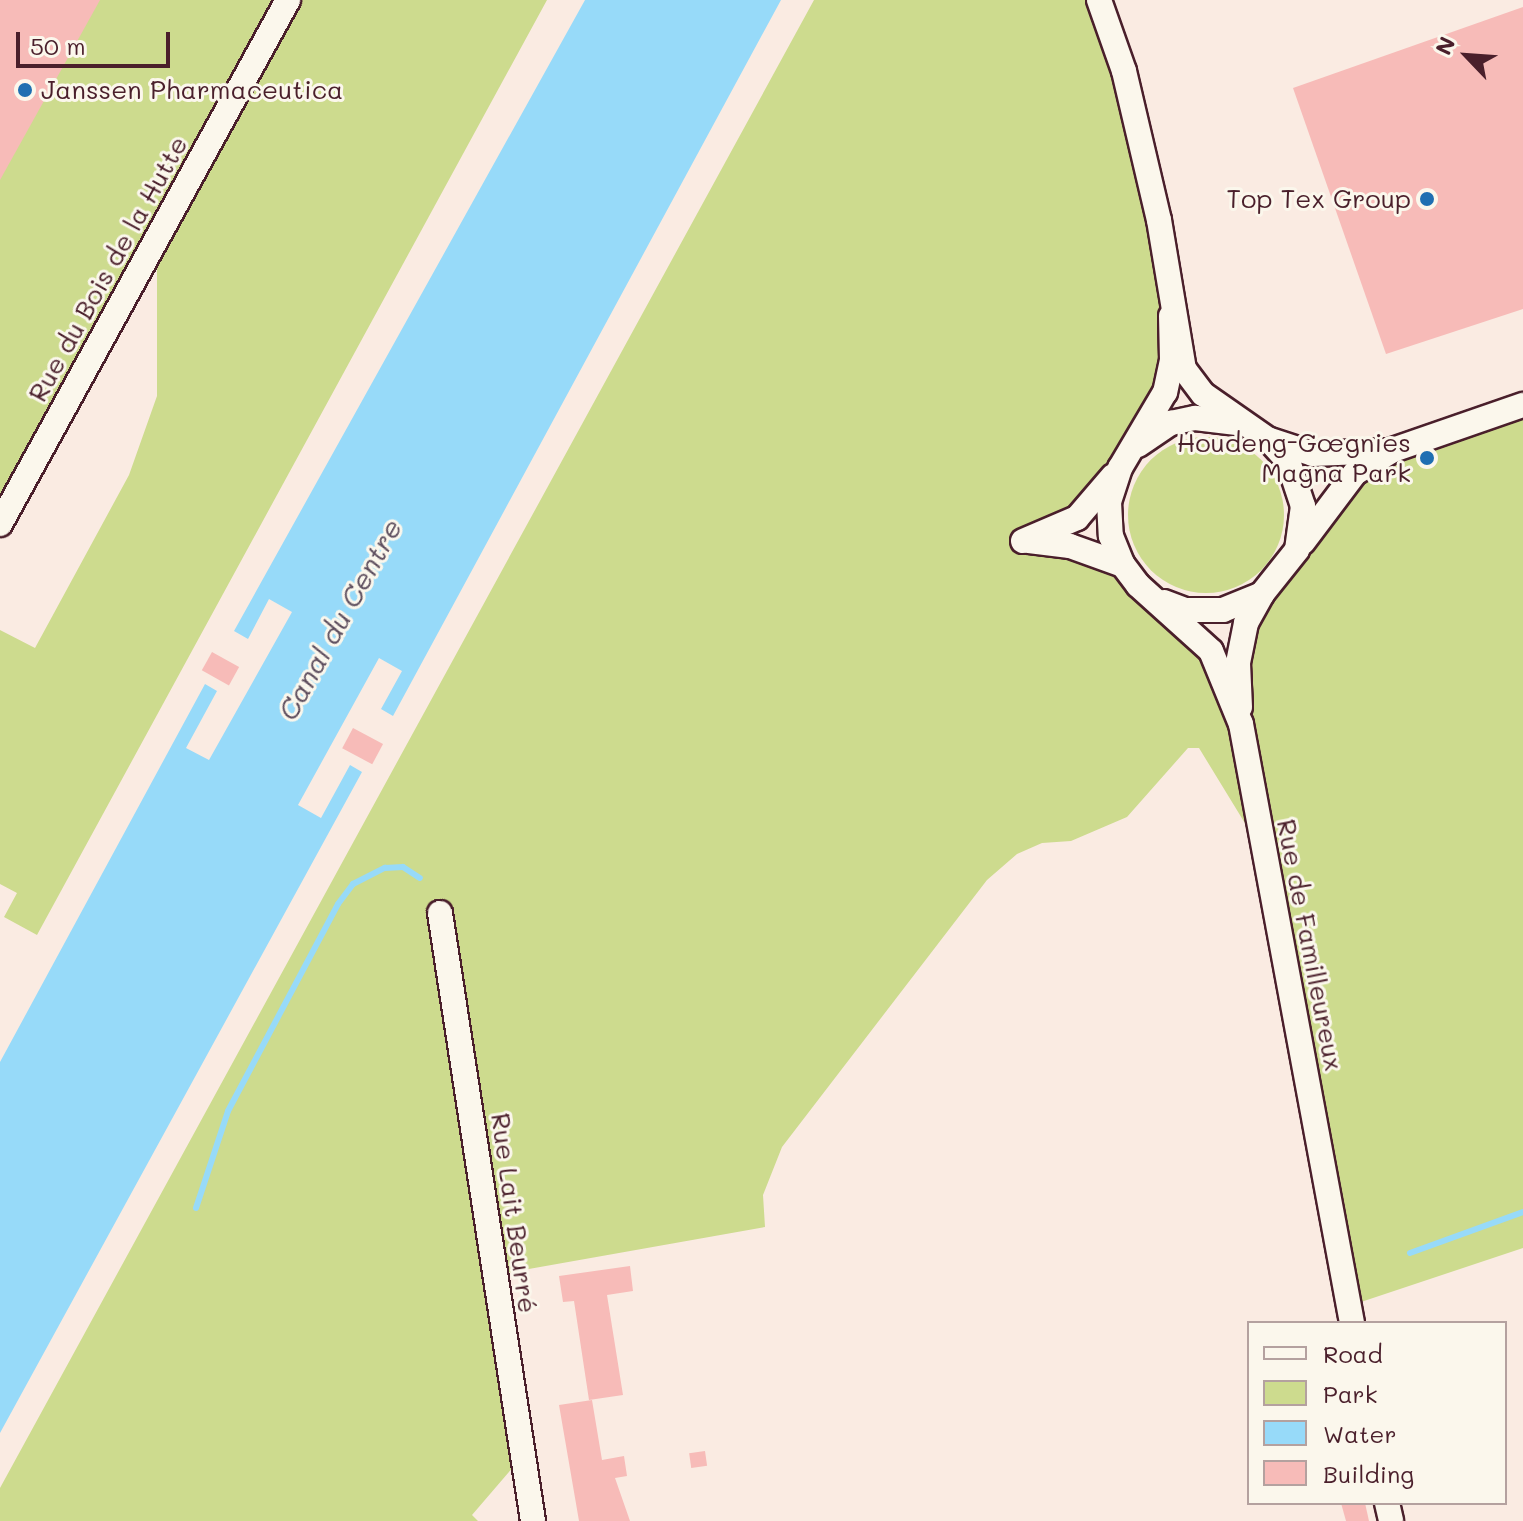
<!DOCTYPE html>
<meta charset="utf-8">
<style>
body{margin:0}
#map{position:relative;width:1523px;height:1521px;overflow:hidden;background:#faebe2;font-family:Mali,sans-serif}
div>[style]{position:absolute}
.green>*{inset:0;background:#cddb8e}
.round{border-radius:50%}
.water>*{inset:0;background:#97daf9}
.stream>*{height:6px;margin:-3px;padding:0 3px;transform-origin:3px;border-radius:3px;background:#97daf9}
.building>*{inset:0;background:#f7bbb8;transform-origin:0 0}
.roads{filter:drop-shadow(2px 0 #4a1f2b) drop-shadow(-2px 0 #4a1f2b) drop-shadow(0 2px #4a1f2b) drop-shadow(0 -2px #4a1f2b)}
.minor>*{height:24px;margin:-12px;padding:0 12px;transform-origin:12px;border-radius:12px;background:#fbf7ec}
.dots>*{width:22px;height:22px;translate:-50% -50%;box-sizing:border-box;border:4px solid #fbf7ec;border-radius:50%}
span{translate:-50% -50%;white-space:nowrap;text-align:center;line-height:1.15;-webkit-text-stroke:6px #fbf7ec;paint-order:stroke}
.poi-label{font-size:26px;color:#4a1f2b}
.left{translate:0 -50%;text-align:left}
.right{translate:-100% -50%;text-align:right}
.street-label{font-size:26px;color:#4a1f2b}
.water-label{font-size:28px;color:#5d4e5e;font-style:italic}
.legend{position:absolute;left:1247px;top:1321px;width:260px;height:184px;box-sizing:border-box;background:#fbf7ec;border:2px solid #b4a19f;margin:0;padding:10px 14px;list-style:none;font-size:24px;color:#4a1f2b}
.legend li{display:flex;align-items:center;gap:16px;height:40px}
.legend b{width:40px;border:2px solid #b4a19f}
.north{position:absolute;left:1427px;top:16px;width:80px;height:80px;-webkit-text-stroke:6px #fbf7ec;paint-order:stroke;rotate:295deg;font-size:22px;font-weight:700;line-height:32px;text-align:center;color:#4a1f2b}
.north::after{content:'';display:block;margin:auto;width:28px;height:36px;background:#4a1f2b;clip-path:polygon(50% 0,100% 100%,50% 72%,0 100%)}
.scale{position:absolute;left:16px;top:32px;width:154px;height:36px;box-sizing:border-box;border:4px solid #4a1f2b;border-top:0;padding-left:10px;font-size:24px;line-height:28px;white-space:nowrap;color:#4a1f2b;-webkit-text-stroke:6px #fbf7ec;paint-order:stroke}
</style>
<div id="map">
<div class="green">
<div style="clip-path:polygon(0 0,547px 0,37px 935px,4px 917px,17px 893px,0 884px,0 630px,35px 648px,129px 475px,157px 396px,157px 269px,153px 248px,0 524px)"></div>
<div style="clip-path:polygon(814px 0,1099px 0,1124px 71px,1172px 360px,1133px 450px,1051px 532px,1094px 552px,1191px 629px,1240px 721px,1246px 623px,1355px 473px,1523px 405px,1523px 1248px,1349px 1306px,1265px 856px,1199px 748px,1188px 748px,1127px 817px,1071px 841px,1042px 843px,1017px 854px,987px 880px,782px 1147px,763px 1195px,765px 1227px,495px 1275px,521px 1458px,472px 1515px,478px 1521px,0 1521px,0 1488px)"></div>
<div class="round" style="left:1128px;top:437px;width:156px;height:156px"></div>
</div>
<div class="water">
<div style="clip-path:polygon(585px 0,781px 0,393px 716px,381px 709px,402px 671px,379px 658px,298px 805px,321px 818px,350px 765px,362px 772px,0 1433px,0 1062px,205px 684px,217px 691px,186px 748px,209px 760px,292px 612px,269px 599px,248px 639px,234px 631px)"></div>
</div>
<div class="stream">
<div style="left:196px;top:1208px;width:102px;rotate:-71.7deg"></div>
<div style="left:228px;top:1111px;width:234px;rotate:-62deg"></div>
<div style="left:338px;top:904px;width:25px;rotate:-53deg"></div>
<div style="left:353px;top:884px;width:36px;rotate:-27deg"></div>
<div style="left:385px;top:868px;width:18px;rotate:-3deg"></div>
<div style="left:403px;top:867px;width:20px;rotate:33deg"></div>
<div style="left:1410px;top:1253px;width:120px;rotate:-19.9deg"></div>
</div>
<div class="building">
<div style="clip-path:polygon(0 0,100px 0,0 180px)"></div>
<div style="clip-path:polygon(1523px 7px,1523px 309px,1386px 354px,1293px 88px)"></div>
<div style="left:212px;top:652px;width:31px;height:21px;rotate:29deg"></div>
<div style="left:353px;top:728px;width:34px;height:23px;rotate:28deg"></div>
<div style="clip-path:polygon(630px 1266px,633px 1291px,607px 1295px,623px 1395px,589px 1400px,574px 1301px,563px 1302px,559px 1276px)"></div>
<div style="clip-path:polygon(592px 1400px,602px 1460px,624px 1456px,627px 1476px,615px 1478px,630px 1521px,579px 1521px,559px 1405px)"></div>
<div style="left:705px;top:1451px;width:15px;height:16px;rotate:82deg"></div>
<div style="clip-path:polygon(1341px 1503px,1365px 1503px,1369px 1521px,1346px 1521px)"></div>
</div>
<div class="roads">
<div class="minor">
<div style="left:1099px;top:0;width:75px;rotate:70.6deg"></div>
<div style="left:1124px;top:71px;width:153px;rotate:76.8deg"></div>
<div style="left:1159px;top:220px;width:151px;rotate:80.5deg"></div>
<div style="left:1184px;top:369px;width:31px;rotate:53deg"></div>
<div style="left:1203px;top:394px;width:80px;rotate:34.9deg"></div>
<div style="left:1269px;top:440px;width:28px;rotate:48deg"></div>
<div style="left:1288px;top:461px;width:47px;rotate:71.6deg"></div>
<div style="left:1303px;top:506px;width:44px;rotate:97.8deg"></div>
<div style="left:1297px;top:550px;width:56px;rotate:128.5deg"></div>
<div style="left:1262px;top:594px;width:42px;rotate:157.7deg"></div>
<div style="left:1223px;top:610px;width:38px;rotate:180deg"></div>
<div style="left:1185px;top:610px;width:22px;rotate:-159deg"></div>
<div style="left:1171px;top:316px;width:44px;rotate:88.7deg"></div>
<div style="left:1172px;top:360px;width:33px;rotate:102deg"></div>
<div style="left:1165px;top:392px;width:88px;rotate:120.6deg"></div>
<div style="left:1120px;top:468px;width:36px;rotate:108deg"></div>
<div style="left:1109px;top:502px;width:34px;rotate:87deg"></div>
<div style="left:1111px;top:536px;width:31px;rotate:68deg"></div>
<div style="left:1123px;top:565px;width:25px;rotate:53deg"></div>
<div style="left:1138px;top:585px;width:98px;rotate:42.1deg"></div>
<div style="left:1211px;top:651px;width:79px;rotate:67.7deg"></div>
<div style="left:1241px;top:724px;width:609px;rotate:79.5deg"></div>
<div style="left:1270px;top:440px;width:45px;rotate:18deg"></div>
<div style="left:1313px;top:454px;width:74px;rotate:-2.3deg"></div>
<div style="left:1138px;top:445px;width:40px;rotate:-34deg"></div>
<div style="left:1171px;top:423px;width:25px;rotate:-12deg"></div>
<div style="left:1195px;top:418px;width:42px;rotate:6.8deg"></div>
<div style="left:0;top:524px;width:598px;rotate:-61.21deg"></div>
<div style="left:1023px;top:541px;width:59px;rotate:-23.1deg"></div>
<div style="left:1077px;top:518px;width:55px;rotate:-49.4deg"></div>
<div style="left:1029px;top:541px;width:41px;rotate:7deg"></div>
<div style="left:1070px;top:546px;width:56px;rotate:19.7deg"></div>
<div style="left:1303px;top:542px;width:86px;rotate:-53deg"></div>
<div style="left:1355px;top:473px;width:44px;rotate:-31.2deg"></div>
<div style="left:1393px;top:450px;width:138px;rotate:-19.1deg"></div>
<div style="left:1240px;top:707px;width:44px;rotate:-92.6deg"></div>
<div style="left:1238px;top:663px;width:41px;rotate:-78.7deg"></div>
<div style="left:1246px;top:623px;width:33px;rotate:-61deg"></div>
<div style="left:440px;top:913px;width:615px;rotate:81.3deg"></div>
<div style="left:1387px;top:1503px;width:18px;rotate:77deg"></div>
</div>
</div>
<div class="dots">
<div style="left:25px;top:90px;background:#1f6fb2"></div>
<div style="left:1427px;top:199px;background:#1f6fb2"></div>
<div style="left:1427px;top:458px;background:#1f6fb2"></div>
</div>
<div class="poi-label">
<span class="left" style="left:41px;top:90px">Janssen Pharmaceutica</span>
<span class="right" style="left:1411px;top:199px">Top Tex Group</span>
<span class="right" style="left:1411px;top:458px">Houdeng-Gœgnies<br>Magna Park</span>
</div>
<div class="street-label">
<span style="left:108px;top:269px;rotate:-61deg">Rue du Bois de la Hutte</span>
<span style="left:1310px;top:945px;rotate:79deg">Rue de Familleureux</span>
<span style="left:514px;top:1213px;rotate:82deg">Rue Lait Beurré</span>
</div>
<div class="water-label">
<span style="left:339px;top:619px;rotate:-61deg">Canal du Centre</span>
</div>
<ul class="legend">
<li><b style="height:10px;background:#fbf7ec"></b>Road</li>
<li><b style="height:22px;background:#cddb8e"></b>Park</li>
<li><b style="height:22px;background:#97daf9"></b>Water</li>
<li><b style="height:22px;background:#f7bbb8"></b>Building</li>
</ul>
<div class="north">N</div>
<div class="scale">50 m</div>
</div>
